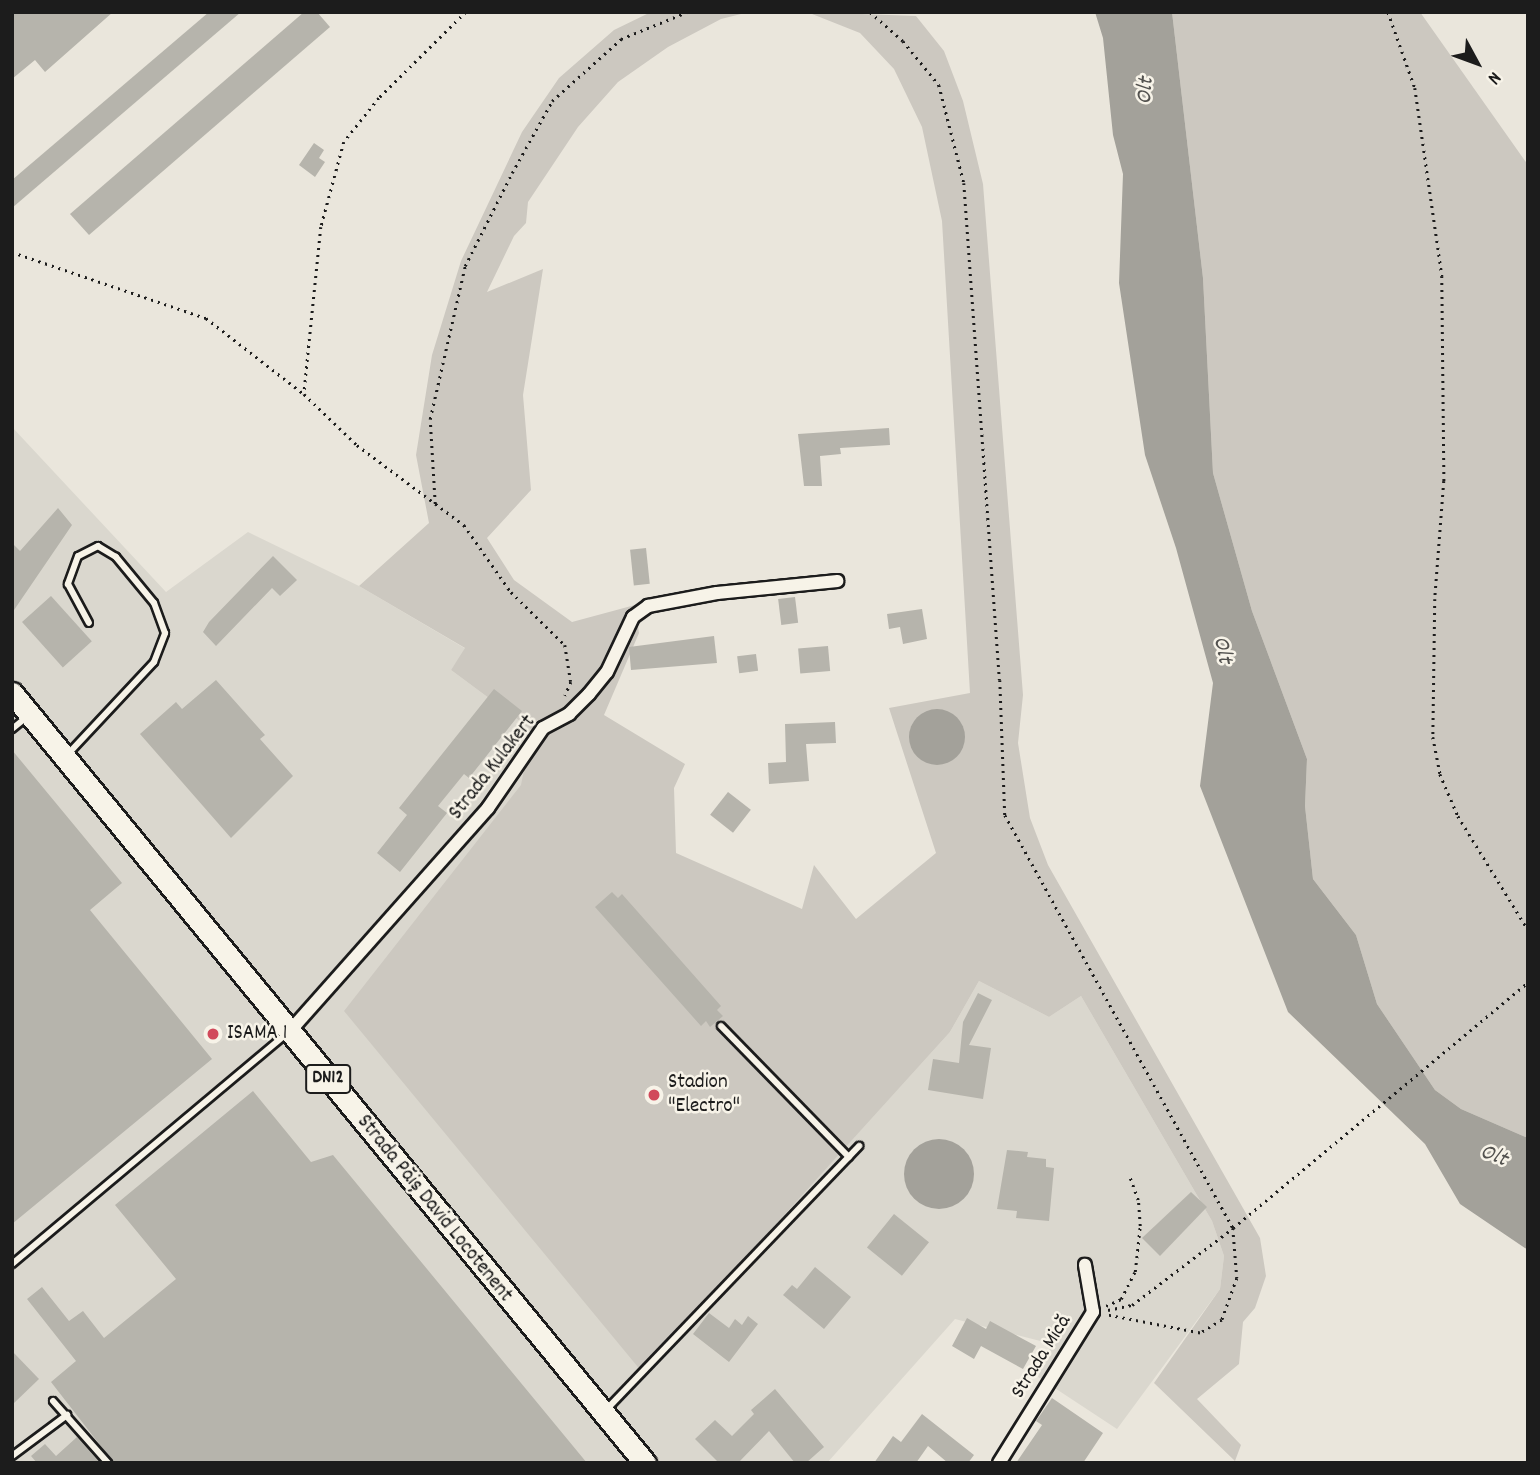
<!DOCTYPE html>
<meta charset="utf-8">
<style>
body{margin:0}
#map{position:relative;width:1540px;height:1475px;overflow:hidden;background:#eae6dc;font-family:Dekko,sans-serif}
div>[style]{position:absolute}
.built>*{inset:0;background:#dad7ce}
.green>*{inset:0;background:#ccc8c0}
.water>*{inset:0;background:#a3a19a}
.round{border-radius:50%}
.building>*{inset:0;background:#b6b4ac;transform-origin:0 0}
.path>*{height:2.5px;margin-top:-1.25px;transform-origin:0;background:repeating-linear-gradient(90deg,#1c1c1c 0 2px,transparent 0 7px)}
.roads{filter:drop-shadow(2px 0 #1c1c1c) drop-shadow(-2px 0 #1c1c1c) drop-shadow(0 2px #1c1c1c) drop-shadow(0 -2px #1c1c1c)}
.lane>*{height:6px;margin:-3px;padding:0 3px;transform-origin:3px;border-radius:3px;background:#f7f3e8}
.street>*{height:12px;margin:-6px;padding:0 6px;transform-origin:6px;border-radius:6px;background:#f7f3e8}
.primary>*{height:21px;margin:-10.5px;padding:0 10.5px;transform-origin:10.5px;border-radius:10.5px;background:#f7f3e8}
.dots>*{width:19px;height:19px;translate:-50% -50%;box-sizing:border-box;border:4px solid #f7f3e8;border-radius:50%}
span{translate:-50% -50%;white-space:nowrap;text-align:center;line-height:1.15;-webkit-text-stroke:5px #f7f3e8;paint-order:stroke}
.shield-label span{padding:2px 5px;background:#f7f3e8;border:2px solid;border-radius:5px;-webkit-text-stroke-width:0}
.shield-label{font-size:19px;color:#1c1c1c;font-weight:700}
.street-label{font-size:21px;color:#1c1c1c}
.poi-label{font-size:21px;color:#1c1c1c}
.left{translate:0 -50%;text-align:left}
.water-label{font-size:23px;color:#52514e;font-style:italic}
.frame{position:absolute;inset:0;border:14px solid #1c1c1c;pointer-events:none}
.north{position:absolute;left:1442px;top:28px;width:70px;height:70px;-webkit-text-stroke:5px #f7f3e8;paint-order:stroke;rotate:131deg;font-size:19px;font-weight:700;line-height:28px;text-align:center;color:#1c1c1c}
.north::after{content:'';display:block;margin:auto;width:24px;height:32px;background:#1c1c1c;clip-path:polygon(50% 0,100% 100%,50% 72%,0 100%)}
</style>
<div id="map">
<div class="built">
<div style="clip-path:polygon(12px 427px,166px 592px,248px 532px,359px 586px,466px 649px,451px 670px,532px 730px,522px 785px,345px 1011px,642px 1371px,950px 1032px,979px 981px,1049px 1017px,1081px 996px,1212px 1221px,1224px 1256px,1220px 1289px,1117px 1429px,1038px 1377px,1052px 1344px,955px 1319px,827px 1463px,12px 1463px)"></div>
</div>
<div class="green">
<div style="clip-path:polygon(651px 12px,749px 12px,721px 19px,668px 47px,618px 82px,578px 127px,528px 202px,526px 223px,514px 236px,487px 292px,543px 269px,523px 395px,531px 490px,487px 538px,514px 580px,572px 622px,635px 605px,639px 633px,604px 715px,685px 764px,674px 788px,676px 853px,802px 909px,814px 865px,856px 919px,936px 853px,889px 708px,970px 693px,942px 221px,922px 127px,894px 69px,860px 33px,807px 12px,916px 16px,944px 51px,963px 101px,983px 184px,1023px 695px,1018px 743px,1030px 818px,1048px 865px,1260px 1238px,1266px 1276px,1255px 1308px,1243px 1322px,1239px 1364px,1197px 1399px,1241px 1445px,1235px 1461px,1154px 1383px,1220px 1289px,1224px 1256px,1212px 1221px,1081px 996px,1049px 1017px,979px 981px,950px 1032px,642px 1372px,344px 1011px,521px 785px,532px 730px,451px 670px,465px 648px,359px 586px,429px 523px,416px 455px,432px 355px,461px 261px,522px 132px,559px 78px,614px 30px)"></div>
<div style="clip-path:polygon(1172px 12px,1420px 12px,1528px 165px,1528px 1138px,1461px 1109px,1435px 1090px,1377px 1004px,1356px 935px,1313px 879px,1305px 806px,1307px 759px,1252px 611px,1213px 473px,1203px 278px)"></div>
</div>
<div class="water">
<div style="clip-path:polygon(1095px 12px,1172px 12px,1203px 278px,1213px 473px,1252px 611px,1307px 759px,1305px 806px,1313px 879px,1356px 935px,1377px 1004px,1435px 1090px,1461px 1109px,1528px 1138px,1528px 1250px,1460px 1204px,1425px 1144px,1288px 1012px,1200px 786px,1213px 683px,1176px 548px,1145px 455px,1119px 283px,1123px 174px,1113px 135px,1103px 38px)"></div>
<div class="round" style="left:909px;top:709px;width:56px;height:56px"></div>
<div class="round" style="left:904px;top:1139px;width:70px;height:70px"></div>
</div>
<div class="building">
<div style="clip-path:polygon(12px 12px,113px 12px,45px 72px,35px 60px,12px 79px)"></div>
<div style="clip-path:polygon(209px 12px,241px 12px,12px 208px,12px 180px)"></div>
<div style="clip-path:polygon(304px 12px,317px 12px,330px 27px,89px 235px,70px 214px)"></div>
<div style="clip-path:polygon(314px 143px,324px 150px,319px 158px,325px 162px,315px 177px,299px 165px)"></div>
<div style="clip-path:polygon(889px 428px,890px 445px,840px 448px,841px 454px,820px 456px,822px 486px,804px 486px,798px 434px)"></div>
<div style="clip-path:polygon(58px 508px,72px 525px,12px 613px,12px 543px,20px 551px)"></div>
<div style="left:646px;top:548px;width:36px;height:16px;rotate:84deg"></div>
<div style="clip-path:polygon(273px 556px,297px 580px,280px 596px,272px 588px,216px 646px,203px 632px,209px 622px)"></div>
<div style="left:51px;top:596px;width:61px;height:39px;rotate:48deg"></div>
<div style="left:795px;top:597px;width:26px;height:17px;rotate:83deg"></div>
<div style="clip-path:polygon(922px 609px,927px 639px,903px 644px,900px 627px,889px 629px,887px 614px)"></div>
<div style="clip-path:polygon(714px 636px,717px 663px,631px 670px,629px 647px)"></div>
<div style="left:828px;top:646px;width:25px;height:30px;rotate:85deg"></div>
<div style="left:756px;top:654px;width:17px;height:19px;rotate:83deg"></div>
<div style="clip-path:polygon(216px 680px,265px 735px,260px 739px,293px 776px,231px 838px,140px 734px,176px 702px,182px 709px)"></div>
<div style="clip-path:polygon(494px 689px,522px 711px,469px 778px,464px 774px,438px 806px,447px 813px,400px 872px,377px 853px,407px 815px,399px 808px)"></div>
<div style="clip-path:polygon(835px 722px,836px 743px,806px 744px,809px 781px,769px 784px,768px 763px,786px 762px,785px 724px)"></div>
<div style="clip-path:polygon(12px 750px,122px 883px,90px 910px,212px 1059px,12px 1224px)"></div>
<div style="left:728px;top:792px;width:29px;height:29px;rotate:38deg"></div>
<div style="clip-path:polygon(612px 892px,618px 898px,622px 894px,721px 1006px,717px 1010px,723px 1016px,710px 1027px,706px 1021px,701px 1026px,595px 907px)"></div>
<div style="clip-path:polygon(978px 993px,992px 1000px,969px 1045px,991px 1048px,983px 1099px,928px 1090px,933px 1059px,959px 1063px,963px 1022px)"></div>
<div style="clip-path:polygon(253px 1091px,311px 1162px,333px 1155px,587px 1463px,114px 1463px,51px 1382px,76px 1361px,27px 1299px,42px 1287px,69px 1321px,83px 1311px,104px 1338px,176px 1279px,115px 1205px)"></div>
<div style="clip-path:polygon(1007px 1150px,1028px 1152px,1027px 1157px,1046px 1159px,1046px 1167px,1054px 1168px,1049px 1221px,1016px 1218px,1017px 1211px,997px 1209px)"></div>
<div style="clip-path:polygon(1191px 1192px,1207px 1207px,1160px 1256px,1142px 1238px)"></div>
<div style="left:894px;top:1214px;width:45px;height:43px;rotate:39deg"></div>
<div style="clip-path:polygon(815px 1267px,851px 1297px,824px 1329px,783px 1295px,792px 1285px,797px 1289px)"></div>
<div style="clip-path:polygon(709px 1313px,729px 1328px,735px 1319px,742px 1325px,748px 1316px,758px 1324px,729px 1362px,693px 1334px)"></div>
<div style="clip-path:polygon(967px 1318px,986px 1329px,990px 1321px,1036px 1346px,1023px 1369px,981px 1346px,974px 1359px,952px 1346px)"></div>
<div style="clip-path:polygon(12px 1351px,39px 1379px,12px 1405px)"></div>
<div style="clip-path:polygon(775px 1389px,824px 1447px,806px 1463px,795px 1463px,769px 1431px,738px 1463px,719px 1463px,695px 1439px,715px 1420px,732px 1436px,754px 1414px,751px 1410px)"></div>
<div style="clip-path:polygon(1052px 1398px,1103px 1433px,1083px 1463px,1016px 1463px,1042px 1425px,1036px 1421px)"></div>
<div style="clip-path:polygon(922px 1414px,974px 1455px,968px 1463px,948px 1463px,928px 1446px,916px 1463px,874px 1463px,893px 1436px,901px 1442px)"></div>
<div style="clip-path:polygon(77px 1437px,100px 1463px,37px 1463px,31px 1456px,45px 1444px,56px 1456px)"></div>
</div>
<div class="path">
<div style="left:466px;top:12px;width:122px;rotate:135.3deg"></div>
<div style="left:379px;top:98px;width:56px;rotate:128.5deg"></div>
<div style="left:344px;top:142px;width:88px;rotate:105.1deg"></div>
<div style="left:321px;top:227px;width:168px;rotate:95.8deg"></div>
<div style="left:304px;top:394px;width:74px;rotate:43.9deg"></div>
<div style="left:357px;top:445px;width:134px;rotate:36.8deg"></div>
<div style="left:464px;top:525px;width:82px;rotate:55deg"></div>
<div style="left:511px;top:592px;width:76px;rotate:44.5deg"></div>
<div style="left:565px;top:645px;width:37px;rotate:81deg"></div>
<div style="left:571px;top:682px;width:15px;rotate:113deg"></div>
<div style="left:870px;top:12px;width:44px;rotate:41.3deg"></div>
<div style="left:903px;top:41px;width:57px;rotate:50.7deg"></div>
<div style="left:939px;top:85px;width:101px;rotate:75.7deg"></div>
<div style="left:964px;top:183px;width:498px;rotate:85.9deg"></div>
<div style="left:1000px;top:680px;width:135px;rotate:87.9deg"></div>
<div style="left:1005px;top:815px;width:472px;rotate:61.1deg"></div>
<div style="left:1233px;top:1228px;width:50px;rotate:85.4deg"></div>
<div style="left:1237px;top:1278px;width:45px;rotate:109.7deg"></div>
<div style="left:1222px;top:1320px;width:26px;rotate:149deg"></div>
<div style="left:1200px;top:1333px;width:95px;rotate:-169deg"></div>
<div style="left:1388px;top:12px;width:81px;rotate:70.4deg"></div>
<div style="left:1415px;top:88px;width:190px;rotate:81.8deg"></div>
<div style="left:1442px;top:276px;width:205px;rotate:89.4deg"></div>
<div style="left:1444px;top:481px;width:118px;rotate:94.4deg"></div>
<div style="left:1435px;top:599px;width:138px;rotate:90.8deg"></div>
<div style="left:1433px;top:737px;width:38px;rotate:79deg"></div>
<div style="left:1440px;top:774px;width:46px;rotate:66.8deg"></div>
<div style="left:1458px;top:816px;width:134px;rotate:58.4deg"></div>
<div style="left:12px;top:252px;width:205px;rotate:18.8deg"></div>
<div style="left:206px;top:318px;width:124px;rotate:37.8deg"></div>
<div style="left:435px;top:504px;width:85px;rotate:-93.4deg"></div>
<div style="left:430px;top:419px;width:157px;rotate:-77.1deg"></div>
<div style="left:465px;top:266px;width:104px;rotate:-63.2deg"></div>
<div style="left:512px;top:173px;width:82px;rotate:-60.9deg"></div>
<div style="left:552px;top:101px;width:93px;rotate:-41.9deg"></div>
<div style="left:621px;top:39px;width:71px;rotate:-22.2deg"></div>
<div style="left:1106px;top:1306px;width:17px;rotate:-25deg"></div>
<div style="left:1121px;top:1299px;width:30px;rotate:-63deg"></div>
<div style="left:1135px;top:1272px;width:46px;rotate:-83.8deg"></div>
<div style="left:1140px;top:1226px;width:26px;rotate:-94deg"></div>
<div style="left:1138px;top:1200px;width:27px;rotate:-110deg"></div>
<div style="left:1108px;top:1310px;width:25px;rotate:-12deg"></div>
<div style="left:1132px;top:1305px;width:127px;rotate:-37.3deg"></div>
<div style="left:1233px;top:1228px;width:384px;rotate:-39.8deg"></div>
</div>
<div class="roads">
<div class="lane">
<div style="left:12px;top:729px;width:19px;rotate:-39deg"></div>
<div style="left:68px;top:754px;width:126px;rotate:-46.9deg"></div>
<div style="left:154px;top:662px;width:31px;rotate:-69deg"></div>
<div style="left:165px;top:633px;width:32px;rotate:-110deg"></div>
<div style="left:154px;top:603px;width:60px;rotate:-129.6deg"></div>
<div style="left:116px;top:557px;width:21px;rotate:-149deg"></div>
<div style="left:98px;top:546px;width:22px;rotate:153deg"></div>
<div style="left:78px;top:556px;width:30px;rotate:110deg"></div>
<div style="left:68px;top:584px;width:44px;rotate:61.7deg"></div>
<div style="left:721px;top:1026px;width:183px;rotate:45.7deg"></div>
<div style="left:12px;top:1264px;width:358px;rotate:-40deg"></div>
<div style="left:53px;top:1401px;width:83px;rotate:48.4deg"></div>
<div style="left:606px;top:1410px;width:366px;rotate:-46.2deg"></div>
<div style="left:12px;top:1456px;width:69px;rotate:-36.7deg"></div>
</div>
<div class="street">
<div style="left:290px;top:1031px;width:298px;rotate:-48.4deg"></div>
<div style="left:488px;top:808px;width:97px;rotate:-55.5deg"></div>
<div style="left:543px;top:728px;width:30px;rotate:-28deg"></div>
<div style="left:569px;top:714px;width:28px;rotate:-45deg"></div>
<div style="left:589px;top:694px;width:28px;rotate:-51deg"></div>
<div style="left:607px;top:672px;width:61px;rotate:-64.7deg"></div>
<div style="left:633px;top:617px;width:19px;rotate:-36deg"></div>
<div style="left:648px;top:606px;width:70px;rotate:-10.7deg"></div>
<div style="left:717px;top:593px;width:121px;rotate:-5.7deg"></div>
<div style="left:999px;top:1463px;width:178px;rotate:-58.1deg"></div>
<div style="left:1093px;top:1312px;width:48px;rotate:-99.7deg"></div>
</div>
<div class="primary">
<div style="left:12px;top:693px;width:997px;rotate:50.58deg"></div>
</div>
</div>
<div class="dots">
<div style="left:213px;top:1034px;background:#d1495b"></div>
<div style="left:654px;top:1095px;background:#d1495b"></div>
</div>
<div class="shield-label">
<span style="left:328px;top:1079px">DN12</span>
</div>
<div class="street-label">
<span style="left:493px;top:768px;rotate:-52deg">Strada Kulakert</span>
<span style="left:434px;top:1209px;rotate:51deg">Strada Păiș David Locotenent</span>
<span style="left:1042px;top:1357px;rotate:-58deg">Strada Mică</span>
</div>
<div class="poi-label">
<span class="left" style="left:227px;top:1034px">ISAMA 1</span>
<span class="left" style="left:668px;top:1095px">Stadion<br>"Electro"</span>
</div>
<div class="water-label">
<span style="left:1147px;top:91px;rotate:-86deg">Olt</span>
<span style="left:1221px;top:650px;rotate:79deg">Olt</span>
<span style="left:1493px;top:1157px;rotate:22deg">Olt</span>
</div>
<div class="frame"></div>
<div class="north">N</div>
</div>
